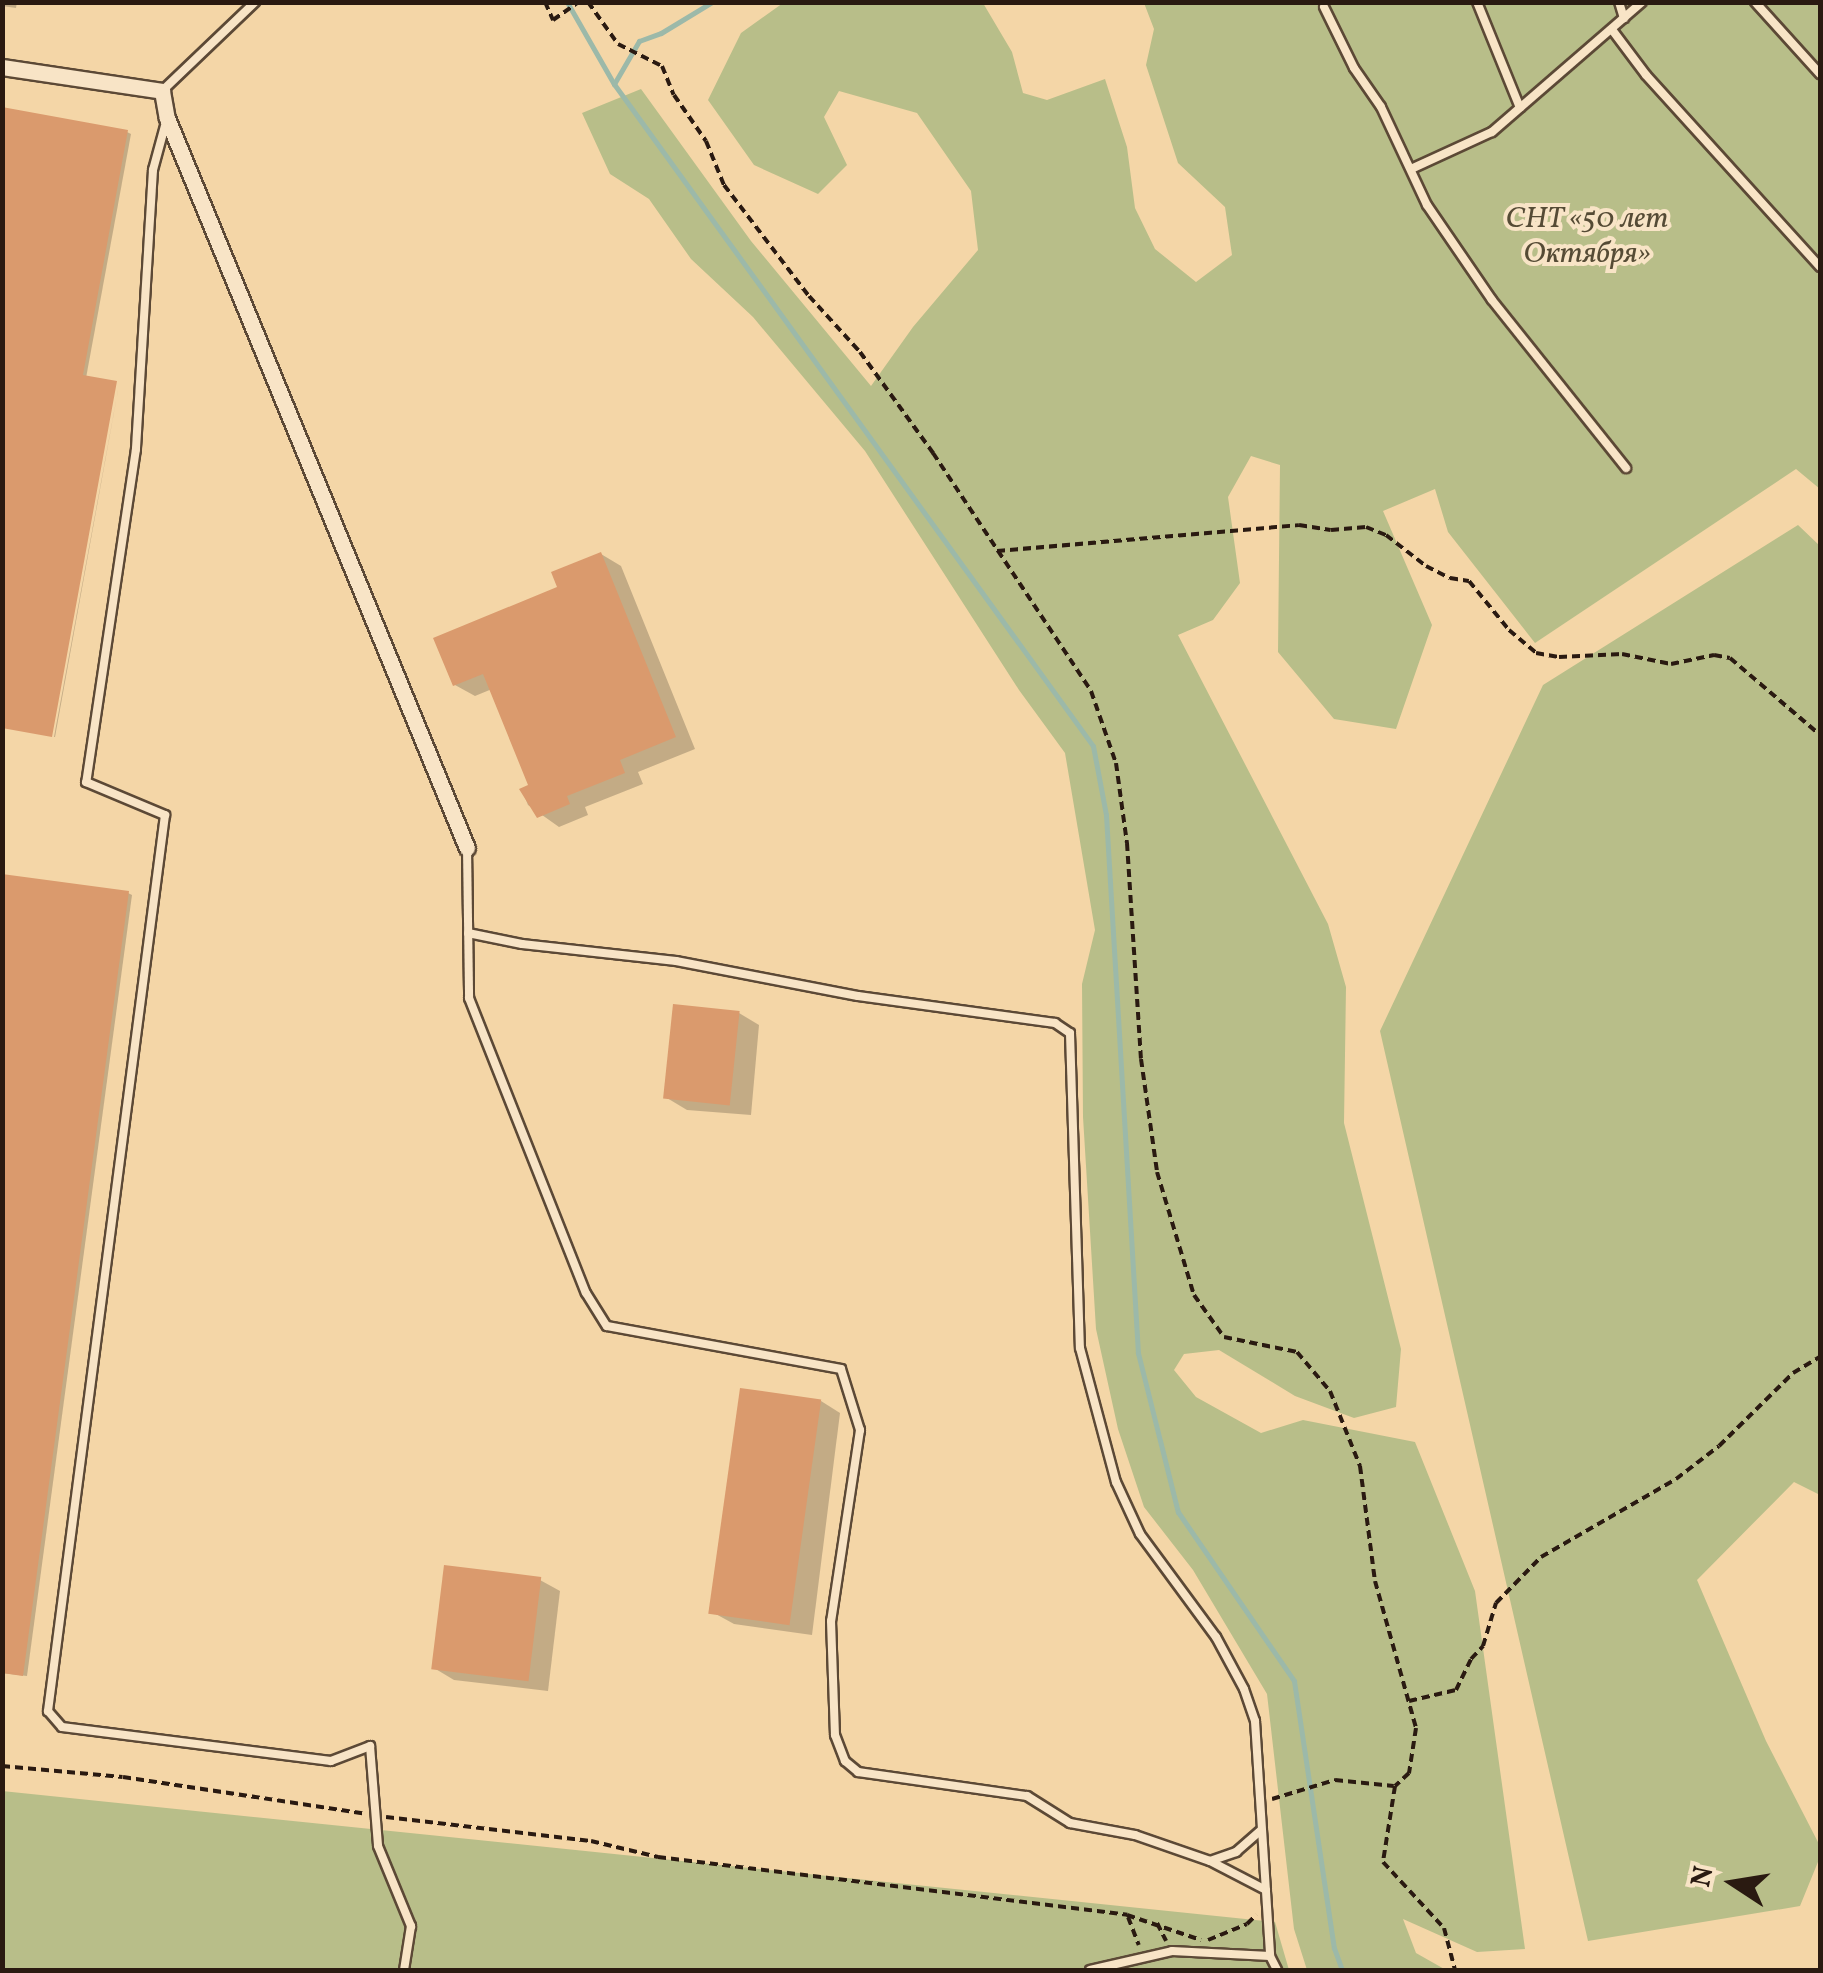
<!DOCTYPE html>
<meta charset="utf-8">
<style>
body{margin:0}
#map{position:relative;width:1823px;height:1973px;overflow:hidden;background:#f4d6a7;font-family:Vollkorn,serif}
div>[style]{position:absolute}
.green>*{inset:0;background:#b8be89}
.shadow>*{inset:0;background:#0003}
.stream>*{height:5px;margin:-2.5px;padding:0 2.5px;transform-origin:2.5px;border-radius:2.5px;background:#9cb9a9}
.building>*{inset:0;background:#da9a6d;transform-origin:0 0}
.path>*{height:4px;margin-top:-2px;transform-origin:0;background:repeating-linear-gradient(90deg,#2a1a11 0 8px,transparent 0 13px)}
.roads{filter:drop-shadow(2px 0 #5c4936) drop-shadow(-2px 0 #5c4936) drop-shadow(0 2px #5c4936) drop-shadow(0 -2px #5c4936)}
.service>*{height:8px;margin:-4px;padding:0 4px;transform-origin:4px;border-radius:4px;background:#f8e4c6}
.minor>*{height:15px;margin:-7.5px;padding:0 7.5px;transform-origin:7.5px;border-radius:7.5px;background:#f8e4c6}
span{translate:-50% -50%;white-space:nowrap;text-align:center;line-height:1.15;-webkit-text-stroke:8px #f8e4c6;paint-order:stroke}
.park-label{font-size:30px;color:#554b35;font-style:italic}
.frame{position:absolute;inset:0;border:5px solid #2a1a11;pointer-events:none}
.north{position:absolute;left:1683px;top:1833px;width:100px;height:100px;-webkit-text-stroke:8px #f8e4c6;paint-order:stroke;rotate:282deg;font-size:28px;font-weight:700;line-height:40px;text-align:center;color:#2a1a11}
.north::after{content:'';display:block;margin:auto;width:35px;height:45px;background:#2a1a11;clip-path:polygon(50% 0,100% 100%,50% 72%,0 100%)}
</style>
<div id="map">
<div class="green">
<div style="clip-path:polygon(783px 3px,983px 3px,1012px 52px,1023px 93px,1047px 100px,1105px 79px,1127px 147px,1135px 208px,1155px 249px,1196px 282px,1232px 255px,1225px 207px,1178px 163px,1146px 65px,1154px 29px,1144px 3px,1820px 3px,1820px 489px,1796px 469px,1535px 643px,1448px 532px,1435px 489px,1383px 511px,1432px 625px,1396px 729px,1334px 719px,1278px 652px,1280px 465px,1251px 456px,1228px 497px,1240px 583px,1213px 620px,1178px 635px,1328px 924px,1346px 987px,1344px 1123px,1401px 1349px,1396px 1407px,1354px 1418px,1295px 1396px,1219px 1350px,1184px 1354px,1174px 1370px,1196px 1397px,1261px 1433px,1303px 1420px,1415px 1442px,1475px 1591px,1525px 1949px,1477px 1952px,1403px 1919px,1416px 1953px,1446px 1970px,1307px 1970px,1294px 1929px,1267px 1694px,1193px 1570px,1144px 1507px,1118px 1429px,1096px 1329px,1083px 1117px,1082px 984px,1095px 930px,1065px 753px,1019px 690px,865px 451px,753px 317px,691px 259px,649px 199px,610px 174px,582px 113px,641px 89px,751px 241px,871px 386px,913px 327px,978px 250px,971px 191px,917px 113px,839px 91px,824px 117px,847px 165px,818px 194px,754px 165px,708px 100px,741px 33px)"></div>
<div style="clip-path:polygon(1798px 525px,1820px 546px,1820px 1495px,1794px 1482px,1697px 1580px,1766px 1741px,1820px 1846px,1820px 1857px,1800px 1906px,1588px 1941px,1380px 1031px,1543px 685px)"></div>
<div style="clip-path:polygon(2px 1791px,1275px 1922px,1289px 1970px,3px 1970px)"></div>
</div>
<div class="shadow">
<div style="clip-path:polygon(2px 2px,17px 2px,16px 8px,2px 6px)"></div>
<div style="clip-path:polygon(127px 132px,131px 134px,86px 378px,2px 727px)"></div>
<div style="clip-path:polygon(119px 385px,55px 737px,54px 737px)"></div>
<div style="clip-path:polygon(601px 554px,621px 566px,695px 749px,638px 772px,643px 784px,585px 807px,588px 815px,559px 827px,528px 805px,522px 790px,531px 786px,492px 689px,475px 696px,455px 685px)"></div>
<div style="clip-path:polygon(128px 893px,132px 895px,27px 1676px,2px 1673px)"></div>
<div style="clip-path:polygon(739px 1013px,759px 1025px,751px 1115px,687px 1110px,667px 1098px)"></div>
<div style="clip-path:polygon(821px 1401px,840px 1413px,812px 1635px,734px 1624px,714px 1613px)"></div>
<div style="clip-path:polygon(540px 1580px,560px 1591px,548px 1691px,454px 1680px,434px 1668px)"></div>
</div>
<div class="stream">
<div style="left:567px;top:2px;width:95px;rotate:60.2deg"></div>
<div style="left:614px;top:84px;width:817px;rotate:54.11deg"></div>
<div style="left:1093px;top:746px;width:70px;rotate:79.3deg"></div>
<div style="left:1106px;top:815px;width:539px;rotate:86.6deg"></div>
<div style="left:1138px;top:1353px;width:164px;rotate:75.9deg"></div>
<div style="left:1178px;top:1512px;width:205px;rotate:55.5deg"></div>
<div style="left:1294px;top:1681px;width:270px;rotate:81.5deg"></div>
<div style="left:1334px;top:1948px;width:23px;rotate:70deg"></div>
<div style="left:614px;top:84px;width:50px;rotate:-59.8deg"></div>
<div style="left:639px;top:41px;width:23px;rotate:-20deg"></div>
<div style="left:661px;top:33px;width:60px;rotate:-31.3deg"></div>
</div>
<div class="building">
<div style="clip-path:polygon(2px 107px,128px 130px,83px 375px,117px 381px,52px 737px,2px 728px)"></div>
<div style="clip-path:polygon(601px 552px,676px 737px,620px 760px,625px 773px,567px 796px,570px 804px,537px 818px,519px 789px,528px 785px,483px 674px,453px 686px,433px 638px,557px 587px,551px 572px)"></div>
<div style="clip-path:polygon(2px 874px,129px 891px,23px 1676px,2px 1673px)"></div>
<div style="left:673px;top:1004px;width:67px;height:95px;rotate:6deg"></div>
<div style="left:740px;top:1388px;width:82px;height:228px;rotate:8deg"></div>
<div style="left:444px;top:1565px;width:98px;height:105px;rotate:7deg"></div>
</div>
<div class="path">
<div style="left:545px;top:2px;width:20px;rotate:66deg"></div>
<div style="left:553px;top:20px;width:32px;rotate:-35deg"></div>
<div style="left:588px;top:2px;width:52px;rotate:54.5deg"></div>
<div style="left:618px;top:44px;width:49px;rotate:26.6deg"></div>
<div style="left:662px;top:66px;width:31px;rotate:68deg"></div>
<div style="left:674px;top:95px;width:56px;rotate:55.2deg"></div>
<div style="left:706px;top:141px;width:48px;rotate:67.8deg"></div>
<div style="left:724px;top:185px;width:140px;rotate:52.6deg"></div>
<div style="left:809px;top:296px;width:76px;rotate:47.7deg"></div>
<div style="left:860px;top:352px;width:125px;rotate:54.1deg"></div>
<div style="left:933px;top:453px;width:286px;rotate:56.4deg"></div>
<div style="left:1091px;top:691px;width:76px;rotate:70.9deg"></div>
<div style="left:1116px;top:763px;width:81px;rotate:82.2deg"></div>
<div style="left:1127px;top:843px;width:216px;rotate:86.3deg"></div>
<div style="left:1141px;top:1059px;width:114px;rotate:81.9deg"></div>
<div style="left:1157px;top:1172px;width:128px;rotate:73.3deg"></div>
<div style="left:1194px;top:1295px;width:52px;rotate:54.5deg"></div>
<div style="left:1224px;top:1337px;width:75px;rotate:11.6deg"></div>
<div style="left:1297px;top:1352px;width:51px;rotate:49.8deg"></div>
<div style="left:1330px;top:1391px;width:81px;rotate:68.2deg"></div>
<div style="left:1360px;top:1466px;width:116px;rotate:82.6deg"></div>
<div style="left:1375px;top:1581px;width:153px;rotate:74.4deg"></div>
<div style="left:1416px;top:1728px;width:46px;rotate:98.8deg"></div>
<div style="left:1409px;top:1773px;width:19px;rotate:137deg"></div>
<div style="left:1395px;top:1786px;width:77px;rotate:99deg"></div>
<div style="left:1383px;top:1862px;width:90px;rotate:47.3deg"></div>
<div style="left:1444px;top:1928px;width:43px;rotate:75.3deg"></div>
<div style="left:997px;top:551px;width:303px;rotate:-4.9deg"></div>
<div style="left:1299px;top:525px;width:32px;rotate:9deg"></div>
<div style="left:1331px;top:530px;width:35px;rotate:-5deg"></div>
<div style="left:1366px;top:527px;width:22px;rotate:22deg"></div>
<div style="left:1386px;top:535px;width:51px;rotate:37.8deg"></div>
<div style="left:1426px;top:566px;width:27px;rotate:27deg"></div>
<div style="left:1450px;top:578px;width:19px;rotate:9deg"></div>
<div style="left:1469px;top:581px;width:63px;rotate:50.8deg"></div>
<div style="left:1509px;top:630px;width:35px;rotate:40deg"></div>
<div style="left:1536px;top:653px;width:23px;rotate:10deg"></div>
<div style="left:1559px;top:657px;width:63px;rotate:-2.7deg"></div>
<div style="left:1622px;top:654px;width:50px;rotate:11.5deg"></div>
<div style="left:1671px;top:664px;width:44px;rotate:-11.8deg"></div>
<div style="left:1714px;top:655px;width:16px;rotate:11deg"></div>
<div style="left:1730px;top:658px;width:118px;rotate:40.5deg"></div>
<div style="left:1409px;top:1701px;width:48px;rotate:-13.2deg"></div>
<div style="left:1456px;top:1690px;width:34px;rotate:-64deg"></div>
<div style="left:1471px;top:1659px;width:18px;rotate:-47deg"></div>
<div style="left:1483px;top:1646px;width:45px;rotate:-73.2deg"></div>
<div style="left:1496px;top:1603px;width:64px;rotate:-45.6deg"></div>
<div style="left:1541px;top:1557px;width:156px;rotate:-30deg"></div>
<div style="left:1676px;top:1479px;width:54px;rotate:-37.5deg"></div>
<div style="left:1719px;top:1446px;width:104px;rotate:-44.6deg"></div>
<div style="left:1793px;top:1373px;width:31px;rotate:-31deg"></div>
<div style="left:2px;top:1766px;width:121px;rotate:5.2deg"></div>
<div style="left:123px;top:1777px;width:242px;rotate:8.6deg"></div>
<div style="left:1272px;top:1799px;width:66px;rotate:-16.8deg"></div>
<div style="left:1335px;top:1780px;width:59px;rotate:5.8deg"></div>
<div style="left:386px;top:1817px;width:206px;rotate:6.7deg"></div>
<div style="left:591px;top:1841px;width:69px;rotate:13.4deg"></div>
<div style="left:658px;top:1857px;width:473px;rotate:7deg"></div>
<div style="left:1127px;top:1915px;width:78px;rotate:18.7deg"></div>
<div style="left:1128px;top:1917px;width:30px;rotate:69deg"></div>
<div style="left:1157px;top:1923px;width:20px;rotate:63deg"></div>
<div style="left:1208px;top:1940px;width:42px;rotate:-22.3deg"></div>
<div style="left:1247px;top:1924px;width:13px;rotate:-45deg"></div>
</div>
<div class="roads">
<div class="service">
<div style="left:1477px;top:2px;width:114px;rotate:67.9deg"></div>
<div style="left:1619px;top:2px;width:17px;rotate:73deg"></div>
<div style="left:1755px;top:2px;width:97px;rotate:47.9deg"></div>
<div style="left:1324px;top:7px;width:68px;rotate:63.8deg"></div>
<div style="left:1354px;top:68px;width:47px;rotate:55.3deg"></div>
<div style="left:1381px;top:107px;width:108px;rotate:64.9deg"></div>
<div style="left:1427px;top:205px;width:115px;rotate:55.6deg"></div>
<div style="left:1492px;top:300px;width:215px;rotate:51.4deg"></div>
<div style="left:1613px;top:31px;width:55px;rotate:53.1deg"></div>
<div style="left:1646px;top:75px;width:259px;rotate:47.8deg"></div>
<div style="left:162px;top:91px;width:129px;rotate:-43.7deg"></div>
<div style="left:166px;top:122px;width:50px;rotate:105.2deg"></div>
<div style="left:153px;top:170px;width:280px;rotate:93.5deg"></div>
<div style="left:136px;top:449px;width:337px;rotate:98.5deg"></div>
<div style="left:86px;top:782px;width:86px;rotate:22.7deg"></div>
<div style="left:165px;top:815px;width:904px;rotate:97.44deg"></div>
<div style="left:48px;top:1711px;width:21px;rotate:49deg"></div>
<div style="left:62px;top:1727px;width:271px;rotate:7.2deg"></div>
<div style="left:331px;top:1761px;width:42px;rotate:-21deg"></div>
<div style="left:370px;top:1746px;width:100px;rotate:85.4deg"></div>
<div style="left:378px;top:1846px;width:87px;rotate:67.6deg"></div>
<div style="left:411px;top:1926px;width:45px;rotate:99deg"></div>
<div style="left:1411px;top:169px;width:89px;rotate:-24.6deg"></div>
<div style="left:1492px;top:132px;width:198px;rotate:-40.9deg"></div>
<div style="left:467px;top:848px;width:150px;rotate:89.2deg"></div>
<div style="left:469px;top:998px;width:317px;rotate:68.4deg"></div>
<div style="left:586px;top:1293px;width:39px;rotate:58deg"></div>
<div style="left:607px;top:1326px;width:238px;rotate:10.4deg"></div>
<div style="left:841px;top:1369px;width:64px;rotate:72.7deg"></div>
<div style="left:860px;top:1430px;width:193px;rotate:98.6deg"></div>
<div style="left:831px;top:1621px;width:114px;rotate:88deg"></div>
<div style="left:835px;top:1735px;width:28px;rotate:69deg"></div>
<div style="left:845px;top:1761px;width:17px;rotate:40deg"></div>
<div style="left:858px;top:1772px;width:171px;rotate:8.1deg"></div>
<div style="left:1027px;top:1796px;width:51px;rotate:32.1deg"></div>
<div style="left:1070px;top:1823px;width:66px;rotate:10.5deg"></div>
<div style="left:1135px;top:1835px;width:79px;rotate:19.1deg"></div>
<div style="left:1210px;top:1861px;width:63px;rotate:27.4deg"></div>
<div style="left:468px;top:933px;width:55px;rotate:11.5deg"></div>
<div style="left:522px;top:944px;width:155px;rotate:6.3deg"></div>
<div style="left:676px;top:961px;width:185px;rotate:10.9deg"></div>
<div style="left:858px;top:996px;width:199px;rotate:7.8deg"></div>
<div style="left:1055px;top:1023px;width:18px;rotate:34deg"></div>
<div style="left:1070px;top:1033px;width:315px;rotate:88.2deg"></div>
<div style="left:1080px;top:1348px;width:139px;rotate:75deg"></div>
<div style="left:1116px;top:1482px;width:57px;rotate:65.2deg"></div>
<div style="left:1140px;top:1534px;width:128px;rotate:53.6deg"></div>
<div style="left:1216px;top:1637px;width:59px;rotate:61.7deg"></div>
<div style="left:1244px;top:1689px;width:34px;rotate:71deg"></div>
<div style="left:1255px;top:1721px;width:235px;rotate:86.3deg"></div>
<div style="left:1270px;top:1956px;width:16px;rotate:63deg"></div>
<div style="left:1210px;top:1861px;width:28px;rotate:-19deg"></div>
<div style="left:1236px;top:1852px;width:33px;rotate:-41deg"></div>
<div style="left:1090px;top:1970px;width:84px;rotate:-13deg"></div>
<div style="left:1172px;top:1951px;width:98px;rotate:2.9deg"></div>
</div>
<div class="minor">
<div style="left:2px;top:67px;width:162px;rotate:8.5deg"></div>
<div style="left:162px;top:91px;width:27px;rotate:80deg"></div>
<div style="left:167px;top:118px;width:789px;rotate:67.66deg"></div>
</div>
</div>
<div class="park-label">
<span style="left:1587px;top:236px">СНТ «50 лет<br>Октября»</span>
</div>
<div class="frame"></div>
<div class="north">N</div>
</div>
